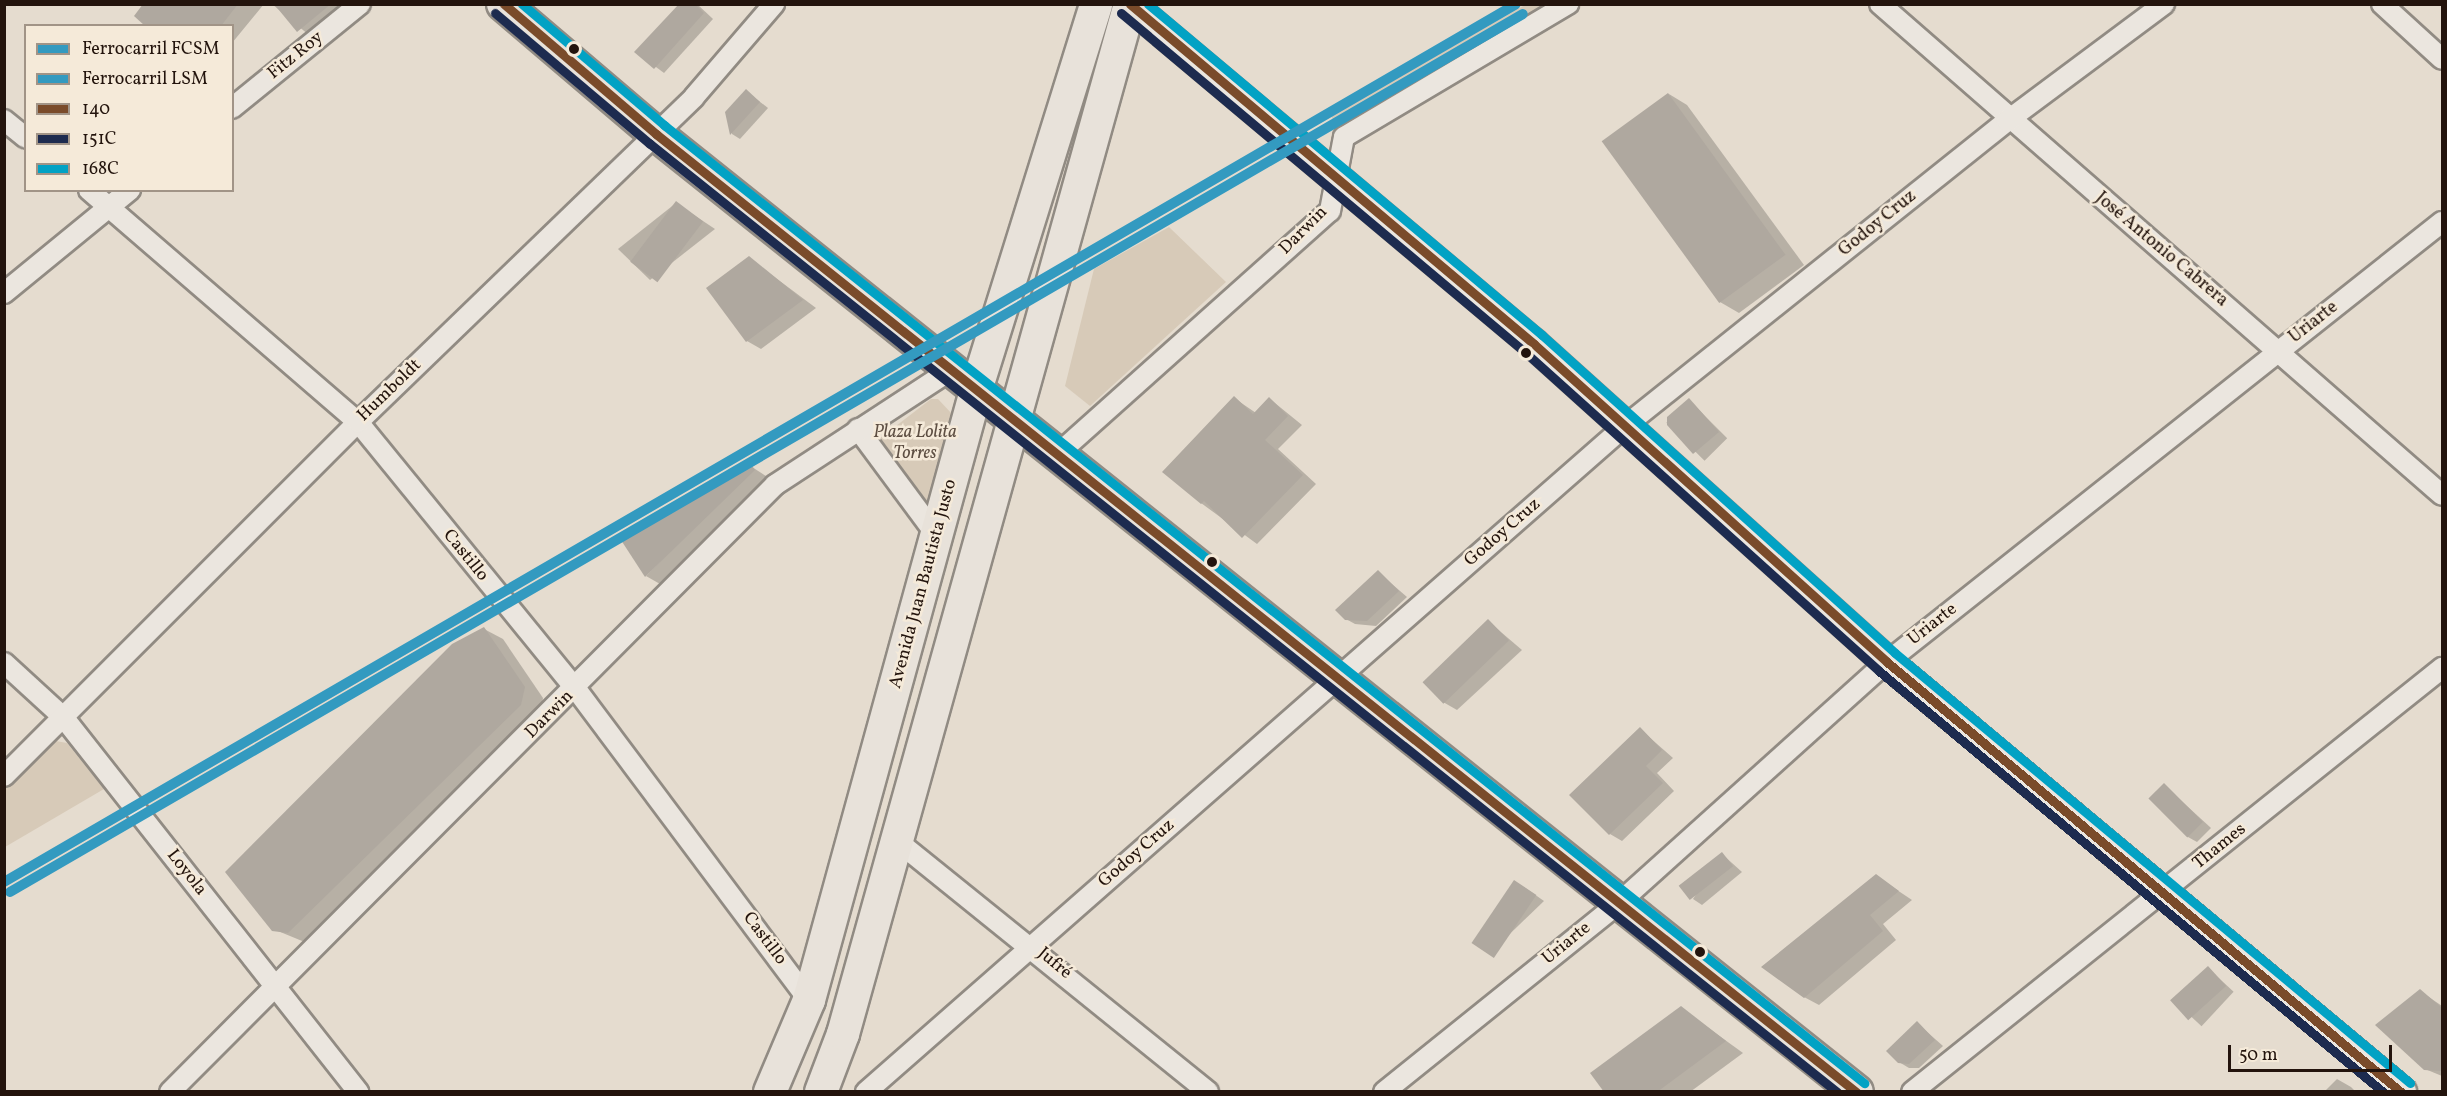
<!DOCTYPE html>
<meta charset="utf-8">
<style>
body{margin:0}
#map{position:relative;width:2447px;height:1096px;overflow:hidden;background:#e5dccf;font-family:Vollkorn,serif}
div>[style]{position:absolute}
.green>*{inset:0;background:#d7cab8}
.shadow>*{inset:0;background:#0003;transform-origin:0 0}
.building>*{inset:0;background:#afa89f;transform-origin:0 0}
.roads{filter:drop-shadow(2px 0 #918b83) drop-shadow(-2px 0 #918b83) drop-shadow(0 2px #918b83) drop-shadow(0 -2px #918b83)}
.street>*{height:20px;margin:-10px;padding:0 10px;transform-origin:10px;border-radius:10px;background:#ebe6df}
.secondary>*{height:28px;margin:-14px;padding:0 14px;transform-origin:14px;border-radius:14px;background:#ebe6df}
.primary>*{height:32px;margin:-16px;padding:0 16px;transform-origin:16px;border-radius:16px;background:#e8e2da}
.bus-1>*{height:9px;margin:-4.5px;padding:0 4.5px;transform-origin:4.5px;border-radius:4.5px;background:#7a4b2a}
.bus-2>*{height:9px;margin:-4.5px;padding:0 4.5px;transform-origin:4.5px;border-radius:4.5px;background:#1d2b4f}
.bus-3>*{height:9px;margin:-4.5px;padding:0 4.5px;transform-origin:4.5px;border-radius:4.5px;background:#02a2c4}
.rail-1>*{height:10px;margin:-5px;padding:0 5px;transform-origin:5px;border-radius:5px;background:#339ac0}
.rail-2>*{height:10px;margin:-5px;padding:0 5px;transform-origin:5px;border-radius:5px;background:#339ac0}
.dots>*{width:16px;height:16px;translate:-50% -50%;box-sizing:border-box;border:3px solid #f5ead9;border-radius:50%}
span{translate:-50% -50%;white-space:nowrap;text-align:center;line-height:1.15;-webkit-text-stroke:5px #f5ead9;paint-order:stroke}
.street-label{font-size:18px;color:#23140d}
.park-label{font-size:18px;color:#5e4f43;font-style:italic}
.frame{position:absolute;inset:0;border:6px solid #23140d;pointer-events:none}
.legend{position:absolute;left:24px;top:24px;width:210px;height:168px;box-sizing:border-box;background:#f5ead9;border:2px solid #a19487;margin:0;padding:8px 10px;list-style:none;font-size:18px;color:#23140d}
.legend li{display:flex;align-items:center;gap:12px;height:30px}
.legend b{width:30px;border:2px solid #a19487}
.scale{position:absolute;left:2228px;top:1045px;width:164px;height:27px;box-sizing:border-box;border:3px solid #23140d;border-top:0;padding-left:8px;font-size:18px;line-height:21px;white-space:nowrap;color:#23140d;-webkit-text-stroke:4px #f5ead9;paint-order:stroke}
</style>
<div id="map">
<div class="green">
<div style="clip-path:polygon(1525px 5px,1551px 5px,1338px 129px,1331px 116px)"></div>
<div style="clip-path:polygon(1169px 227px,1226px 282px,1090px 406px,1065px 386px,1094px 269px)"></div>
<div style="clip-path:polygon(931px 399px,938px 399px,953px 415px,931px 500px,922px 505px,879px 439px)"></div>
<div style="clip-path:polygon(50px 740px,67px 743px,104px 789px,5px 847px,5px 784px)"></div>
</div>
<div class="shadow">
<div style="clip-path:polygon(145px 4px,264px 4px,232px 43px,232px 26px,148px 26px)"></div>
<div style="clip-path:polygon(272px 4px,361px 4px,316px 41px)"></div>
<div style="clip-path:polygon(681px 4px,697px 4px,713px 19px,664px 73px,636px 52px)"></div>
<div style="clip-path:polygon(746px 91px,768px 108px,740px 139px,732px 134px,727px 113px)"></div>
<div style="clip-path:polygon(1669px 94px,1687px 105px,1804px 265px,1739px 313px,1720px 302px)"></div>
<div style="clip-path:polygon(676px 203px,715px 229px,650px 280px,618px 249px)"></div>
<div style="clip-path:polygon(749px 258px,816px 308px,761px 349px,747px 341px)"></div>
<div style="clip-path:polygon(1234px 398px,1256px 413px,1270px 399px,1302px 425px,1278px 449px,1316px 484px,1257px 544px,1201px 503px)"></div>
<div style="left:1689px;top:400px;width:54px;height:32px;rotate:45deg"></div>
<div style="clip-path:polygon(752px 467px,769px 478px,660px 584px,646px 576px)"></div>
<div style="clip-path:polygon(1378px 572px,1407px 597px,1376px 626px,1355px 624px,1346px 619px)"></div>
<div style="clip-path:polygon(1488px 621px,1522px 650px,1457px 710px,1443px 702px)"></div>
<div style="clip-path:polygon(484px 629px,503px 639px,543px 698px,540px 716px,307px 943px,273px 929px)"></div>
<div style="clip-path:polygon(1640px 729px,1673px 758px,1657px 773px,1674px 791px,1622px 841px,1610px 834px)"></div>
<div style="clip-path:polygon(2164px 785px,2211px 828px,2197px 842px,2188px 837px)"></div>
<div style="clip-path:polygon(1722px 854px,1742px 872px,1702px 905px,1693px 899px)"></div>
<div style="clip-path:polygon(1876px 876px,1912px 900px,1883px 924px,1896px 940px,1819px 1005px,1804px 997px)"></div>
<div style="clip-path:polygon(1524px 887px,1544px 901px,1489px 954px,1480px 948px)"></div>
<div style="left:2208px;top:968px;width:35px;height:47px;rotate:43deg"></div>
<div style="clip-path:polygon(2420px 991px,2442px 1006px,2442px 1076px,2425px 1069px)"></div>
<div style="clip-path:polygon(1681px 1008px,1743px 1053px,1690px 1092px,1606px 1092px)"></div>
<div style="clip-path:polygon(1917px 1023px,1943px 1046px,1919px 1068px,1909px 1068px,1899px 1062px)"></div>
<div style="clip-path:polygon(2337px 1079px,2351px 1087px,2356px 1092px,2324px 1092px)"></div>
</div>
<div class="building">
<div style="clip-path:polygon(143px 4px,238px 4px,221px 26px,145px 26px,134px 16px)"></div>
<div style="clip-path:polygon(274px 4px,331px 4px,297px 32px)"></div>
<div style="clip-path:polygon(679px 4px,695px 4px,704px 13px,654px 69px,634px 52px)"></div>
<div style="clip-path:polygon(746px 89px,760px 102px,730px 135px,725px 112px)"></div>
<div style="left:1668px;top:93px;width:200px;height:82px;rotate:54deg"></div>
<div style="left:676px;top:201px;width:34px;height:76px;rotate:37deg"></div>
<div style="clip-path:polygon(749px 256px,803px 300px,746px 342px,706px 288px)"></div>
<div style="clip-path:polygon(1234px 396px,1253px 414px,1269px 397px,1288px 416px,1265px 440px,1303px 475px,1242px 538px,1204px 501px,1201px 504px,1162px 472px)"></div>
<div style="clip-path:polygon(1689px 398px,1719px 432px,1693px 454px,1667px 425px,1667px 417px)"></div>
<div style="clip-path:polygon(752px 466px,755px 470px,645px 577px,619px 537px)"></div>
<div style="clip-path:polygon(1378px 570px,1399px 591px,1367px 621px,1345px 620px,1335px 610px)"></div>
<div style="left:1488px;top:619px;width:30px;height:91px;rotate:46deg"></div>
<div style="clip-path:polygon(484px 627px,525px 687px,521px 705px,288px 933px,272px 931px,225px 872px,452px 644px)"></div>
<div style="clip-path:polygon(1640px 727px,1662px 750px,1646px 766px,1663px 783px,1609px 835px,1569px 795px)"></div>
<div style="left:2164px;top:783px;width:55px;height:22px;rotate:45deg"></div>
<div style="left:1722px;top:852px;width:18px;height:55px;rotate:52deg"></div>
<div style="clip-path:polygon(1876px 874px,1899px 891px,1870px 915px,1883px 931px,1804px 998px,1761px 967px)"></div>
<div style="left:1514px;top:880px;width:27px;height:76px;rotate:34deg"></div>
<div style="left:2208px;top:966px;width:27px;height:51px;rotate:48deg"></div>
<div style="clip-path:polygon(2420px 989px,2442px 1008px,2442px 1071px,2424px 1070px,2375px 1025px)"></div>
<div style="clip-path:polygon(1681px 1006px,1726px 1041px,1657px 1092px,1604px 1092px,1590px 1073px)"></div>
<div style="clip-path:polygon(1917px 1021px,1935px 1040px,1909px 1064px,1898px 1063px,1886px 1051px)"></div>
</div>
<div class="roads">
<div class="street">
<div style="left:1880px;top:4px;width:746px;rotate:41.14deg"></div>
<div style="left:2382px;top:4px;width:81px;rotate:42.5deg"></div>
<div style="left:232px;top:108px;width:165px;rotate:-39.1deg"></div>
<div style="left:4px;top:120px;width:28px;rotate:39deg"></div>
<div style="left:89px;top:190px;width:355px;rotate:40.8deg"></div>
<div style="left:358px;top:422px;width:345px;rotate:50.8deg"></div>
<div style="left:576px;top:689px;width:389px;rotate:53.2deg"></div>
<div style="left:4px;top:293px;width:163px;rotate:-39.3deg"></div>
<div style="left:858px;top:429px;width:134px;rotate:53.5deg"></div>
<div style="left:1059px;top:453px;width:363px;rotate:-41.8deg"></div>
<div style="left:1330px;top:211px;width:75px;rotate:-79.3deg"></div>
<div style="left:1344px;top:137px;width:261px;rotate:-30.7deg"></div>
<div style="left:4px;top:663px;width:81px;rotate:42.5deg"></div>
<div style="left:64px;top:718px;width:476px;rotate:51.8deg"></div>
<div style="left:4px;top:776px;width:501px;rotate:-45deg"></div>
<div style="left:358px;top:422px;width:467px;rotate:-44deg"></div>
<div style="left:694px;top:97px;width:123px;rotate:-49.3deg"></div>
<div style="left:896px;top:840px;width:401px;rotate:38.9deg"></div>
<div style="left:170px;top:1092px;width:857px;rotate:-45.09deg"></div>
<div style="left:775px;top:485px;width:214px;rotate:-33.2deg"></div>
<div style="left:866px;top:1092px;width:1010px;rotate:-41.27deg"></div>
<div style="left:1625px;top:426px;width:489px;rotate:-38.6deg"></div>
<div style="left:2007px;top:121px;width:196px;rotate:-36.7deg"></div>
<div style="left:1384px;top:1092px;width:303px;rotate:-38.8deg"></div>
<div style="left:1620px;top:902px;width:359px;rotate:-42deg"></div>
<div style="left:1887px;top:662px;width:708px;rotate:-38.41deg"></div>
<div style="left:1912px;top:1092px;width:679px;rotate:-38.66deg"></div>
</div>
<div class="secondary">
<div style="left:1129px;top:4px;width:529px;rotate:40.01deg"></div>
<div style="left:1534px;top:344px;width:475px;rotate:42deg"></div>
<div style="left:1887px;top:662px;width:671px;rotate:39.86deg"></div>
</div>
<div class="primary">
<div style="left:503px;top:4px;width:201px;rotate:40.4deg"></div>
<div style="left:656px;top:134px;width:1536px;rotate:38.58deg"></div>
<div style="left:770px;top:1092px;width:100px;rotate:-67deg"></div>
<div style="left:809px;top:1000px;width:636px;rotate:-74.67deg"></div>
<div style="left:977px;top:387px;width:401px;rotate:-72.7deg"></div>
<div style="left:821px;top:1092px;width:62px;rotate:-69.2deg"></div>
<div style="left:843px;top:1034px;width:1069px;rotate:-74.43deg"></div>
</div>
</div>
<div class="bus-1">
<div style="left:504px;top:4px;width:200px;rotate:40.5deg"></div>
<div style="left:656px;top:134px;width:1536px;rotate:38.6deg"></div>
<div style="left:1130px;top:4px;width:528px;rotate:40.08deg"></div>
<div style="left:1534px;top:344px;width:475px;rotate:42deg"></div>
<div style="left:1887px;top:662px;width:670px;rotate:39.92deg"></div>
</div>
<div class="bus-2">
<div style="left:495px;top:13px;width:202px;rotate:40.2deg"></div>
<div style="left:649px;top:143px;width:1521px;rotate:38.62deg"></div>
<div style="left:1121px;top:13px;width:529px;rotate:40.01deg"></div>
<div style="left:1526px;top:353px;width:475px;rotate:42deg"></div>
<div style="left:1879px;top:671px;width:657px;rotate:39.87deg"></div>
</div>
<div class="bus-3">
<div style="left:522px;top:4px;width:187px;rotate:40.4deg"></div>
<div style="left:664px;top:125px;width:1536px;rotate:38.6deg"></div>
<div style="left:1148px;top:4px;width:515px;rotate:40.03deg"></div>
<div style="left:1542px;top:335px;width:475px;rotate:42deg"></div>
<div style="left:1895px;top:653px;width:671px;rotate:39.86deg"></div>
</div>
<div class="rail-1">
<div style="left:4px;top:882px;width:1748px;rotate:-30.14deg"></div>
</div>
<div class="rail-2">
<div style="left:10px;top:892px;width:1749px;rotate:-30.13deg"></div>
</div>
<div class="dots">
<div style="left:574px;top:49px;background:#23140d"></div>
<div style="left:1526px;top:353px;background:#23140d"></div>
<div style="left:1212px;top:562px;background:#23140d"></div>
<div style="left:1700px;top:952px;background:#23140d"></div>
</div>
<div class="street-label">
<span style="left:296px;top:56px;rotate:-39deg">Fitz Roy</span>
<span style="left:1878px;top:224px;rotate:-39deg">Godoy Cruz</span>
<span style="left:1304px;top:231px;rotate:-45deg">Darwin</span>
<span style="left:2161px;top:250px;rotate:40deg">José Antonio Cabrera</span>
<span style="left:2314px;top:323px;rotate:-38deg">Uriarte</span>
<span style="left:390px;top:391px;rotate:-44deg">Humboldt</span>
<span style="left:1503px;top:533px;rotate:-41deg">Godoy Cruz</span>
<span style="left:465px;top:556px;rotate:51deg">Castillo</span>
<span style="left:924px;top:584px;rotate:-75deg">Avenida Juan Bautista Justo</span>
<span style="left:1933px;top:625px;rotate:-38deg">Uriarte</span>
<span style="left:550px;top:715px;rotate:-45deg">Darwin</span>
<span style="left:2220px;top:847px;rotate:-39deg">Thames</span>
<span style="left:1137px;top:854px;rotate:-41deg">Godoy Cruz</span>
<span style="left:186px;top:873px;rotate:52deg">Loyola</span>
<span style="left:764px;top:939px;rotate:53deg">Castillo</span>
<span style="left:1567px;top:944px;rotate:-39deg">Uriarte</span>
<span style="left:1054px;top:964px;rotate:40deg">Jufré</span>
</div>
<div class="park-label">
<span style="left:915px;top:444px">Plaza Lolita<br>Torres</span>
</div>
<div class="frame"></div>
<ul class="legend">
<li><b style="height:8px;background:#339ac0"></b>Ferrocarril FCSM</li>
<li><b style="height:8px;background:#339ac0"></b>Ferrocarril LSM</li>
<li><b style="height:8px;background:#7a4b2a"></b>140</li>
<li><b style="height:8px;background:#1d2b4f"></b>151C</li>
<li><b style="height:8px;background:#02a2c4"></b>168C</li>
</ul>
<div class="scale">50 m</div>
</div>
